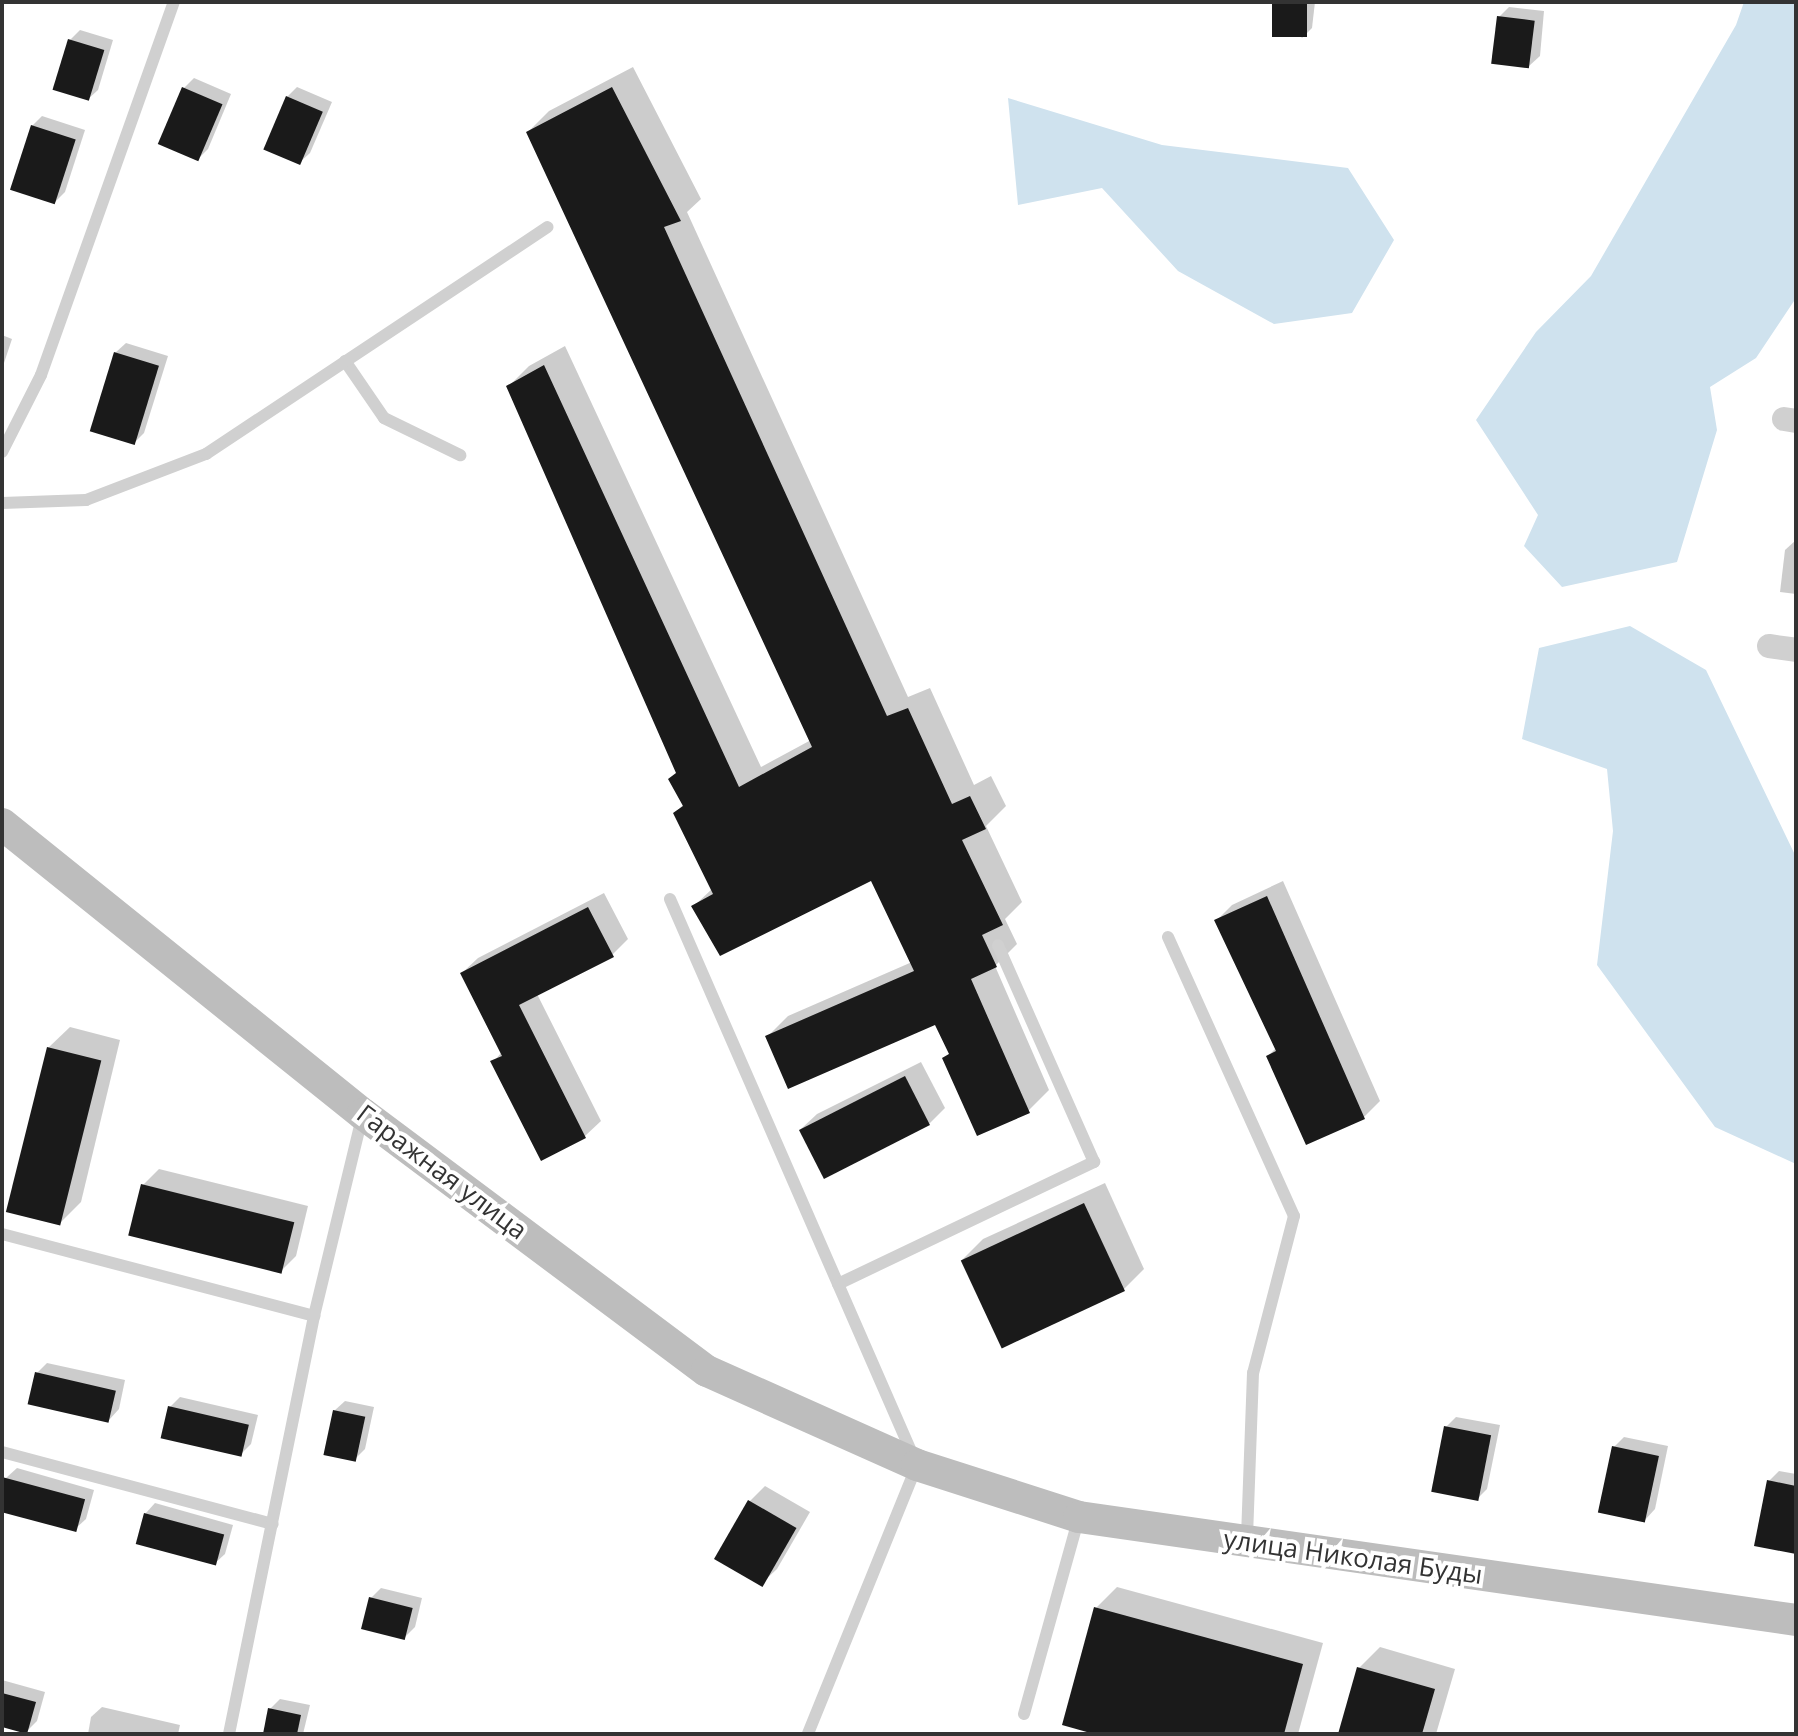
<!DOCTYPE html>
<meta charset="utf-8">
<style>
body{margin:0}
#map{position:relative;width:1798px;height:1736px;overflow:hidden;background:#fff;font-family:"Open Sans",sans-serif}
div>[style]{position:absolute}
.water>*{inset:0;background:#cfe2ee}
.shadow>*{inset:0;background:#0003}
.building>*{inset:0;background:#1a1a1a;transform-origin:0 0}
.lane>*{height:12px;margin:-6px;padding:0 6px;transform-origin:6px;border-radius:6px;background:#d0d0d0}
.street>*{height:24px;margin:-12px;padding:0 12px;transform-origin:12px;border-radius:12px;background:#d0d0d0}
.secondary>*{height:32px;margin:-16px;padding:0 16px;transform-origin:16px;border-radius:16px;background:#bdbdbd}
span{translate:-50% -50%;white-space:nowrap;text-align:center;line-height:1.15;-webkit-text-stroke:8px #fff;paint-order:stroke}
.street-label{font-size:26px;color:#333}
.frame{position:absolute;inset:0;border:4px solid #333;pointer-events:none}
</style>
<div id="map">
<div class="water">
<div style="clip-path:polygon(1744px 2px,1796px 2px,1796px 298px,1756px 358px,1710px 387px,1717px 430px,1677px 562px,1562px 587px,1524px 546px,1538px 515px,1476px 420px,1536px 332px,1591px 276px,1736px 25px)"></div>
<div style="clip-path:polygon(1008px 98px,1162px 145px,1348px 168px,1394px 240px,1352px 313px,1274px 324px,1178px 271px,1102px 188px,1018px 205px)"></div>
<div style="clip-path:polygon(1630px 626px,1706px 670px,1796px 857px,1796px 1164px,1715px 1127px,1597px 965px,1613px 831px,1607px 769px,1522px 739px,1539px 648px)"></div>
</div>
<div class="shadow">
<div style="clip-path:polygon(1274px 2px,1315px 2px,1312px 28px,1302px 38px)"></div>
<div style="clip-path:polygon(1509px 7px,1544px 11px,1540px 56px,1529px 66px,1499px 17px)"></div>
<div style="clip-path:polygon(80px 30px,113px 40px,98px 90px,87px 100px,70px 40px)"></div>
<div style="clip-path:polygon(633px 67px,701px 199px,687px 212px,908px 697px,930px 688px,974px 785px,991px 776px,1006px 806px,986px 826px,1022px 902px,1005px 919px,1017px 944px,995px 966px,1049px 1090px,1028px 1111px,944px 1058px,950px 1053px,936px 1022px,767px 1037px,788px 1016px,912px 962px,872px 878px,694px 906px,713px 888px,675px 813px,684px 804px,678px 772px,508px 387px,529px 366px,565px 346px,761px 767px,811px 740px,528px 132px,549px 111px)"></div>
<div style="clip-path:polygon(194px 78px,231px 94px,208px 149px,198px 159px,184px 88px)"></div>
<div style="clip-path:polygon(297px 87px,332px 102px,310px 153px,299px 163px,287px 97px)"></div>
<div style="clip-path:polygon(42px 116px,85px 130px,65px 192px,55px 202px,32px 126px)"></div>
<div style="clip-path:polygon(2px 335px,12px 339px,2px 369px)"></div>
<div style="clip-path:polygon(126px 343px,168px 356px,144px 433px,134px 443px,115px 353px)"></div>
<div style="clip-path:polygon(1796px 540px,1796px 594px,1780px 592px,1785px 550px)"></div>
<div style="clip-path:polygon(1283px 881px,1380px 1101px,1364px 1117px,1268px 1056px,1276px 1048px,1217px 920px,1232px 905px)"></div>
<div style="clip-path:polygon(604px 893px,628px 939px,612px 955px,537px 994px,601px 1121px,585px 1136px,541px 1159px,493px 1062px,502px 1052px,462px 973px,478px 958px)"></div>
<div style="clip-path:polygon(70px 1027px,120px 1040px,81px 1202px,60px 1223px,48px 1048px)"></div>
<div style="clip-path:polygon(921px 1062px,945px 1108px,929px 1124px,801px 1129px,817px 1114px)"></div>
<div style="clip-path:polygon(159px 1169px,308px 1206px,296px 1256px,280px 1272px,143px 1185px)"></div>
<div style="clip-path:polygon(1105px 1183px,1144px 1269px,1123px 1290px,962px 1260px,983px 1239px)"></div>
<div style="clip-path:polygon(47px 1363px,125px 1380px,119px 1409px,109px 1420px,37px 1373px)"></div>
<div style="clip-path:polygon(180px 1397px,258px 1415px,251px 1444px,241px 1454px,169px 1408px)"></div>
<div style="clip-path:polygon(345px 1401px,374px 1407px,365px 1449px,354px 1460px,334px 1411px)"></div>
<div style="clip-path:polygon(1456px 1417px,1500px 1425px,1487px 1489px,1477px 1499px,1446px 1427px)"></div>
<div style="clip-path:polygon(1624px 1437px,1668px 1446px,1655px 1509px,1645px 1520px,1614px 1447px)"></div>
<div style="clip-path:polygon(17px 1468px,94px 1490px,86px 1519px,75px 1529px,2px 1509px,6px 1478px)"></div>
<div style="clip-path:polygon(1779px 1471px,1796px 1474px,1796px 1553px,1769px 1481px)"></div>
<div style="clip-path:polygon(765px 1486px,810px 1512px,777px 1569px,761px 1584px,750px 1501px)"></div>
<div style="clip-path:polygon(155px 1503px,233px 1525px,225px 1554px,214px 1564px,145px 1514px)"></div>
<div style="clip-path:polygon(1117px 1587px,1323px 1643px,1298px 1734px,1102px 1734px,1096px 1608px)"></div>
<div style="clip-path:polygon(381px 1588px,422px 1598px,415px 1627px,405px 1637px,371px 1598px)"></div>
<div style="clip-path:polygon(1380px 1647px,1455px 1669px,1436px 1734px,1340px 1734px,1359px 1668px)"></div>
<div style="clip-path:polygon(2px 1680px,45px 1692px,37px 1721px,26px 1732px,2px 1725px)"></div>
<div style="clip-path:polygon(280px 1699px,310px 1705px,303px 1734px,265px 1734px,270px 1709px)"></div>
<div style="clip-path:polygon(102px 1707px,180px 1725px,178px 1734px,88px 1734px,91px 1717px)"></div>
</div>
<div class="building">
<div style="left:1272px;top:2px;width:35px;height:35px"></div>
<div style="left:1497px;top:16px;width:38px;height:48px;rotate:7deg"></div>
<div style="left:68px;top:39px;width:38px;height:53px;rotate:17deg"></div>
<div style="left:182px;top:87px;width:44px;height:62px;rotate:23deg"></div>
<div style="clip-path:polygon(612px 87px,681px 221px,664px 227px,887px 716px,908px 708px,952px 804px,970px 796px,986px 829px,962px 840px,1003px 925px,982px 935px,997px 967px,971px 979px,1030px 1113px,977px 1136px,942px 1058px,949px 1054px,935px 1025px,788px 1089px,765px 1036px,914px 971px,871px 881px,720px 956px,691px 906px,713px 894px,673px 813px,683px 806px,668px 779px,676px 773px,506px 386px,544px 365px,739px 787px,812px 747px,526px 132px)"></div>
<div style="left:286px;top:96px;width:40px;height:58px;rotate:23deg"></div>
<div style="left:31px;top:125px;width:47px;height:68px;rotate:18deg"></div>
<div style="left:114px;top:352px;width:47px;height:83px;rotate:17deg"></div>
<div style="clip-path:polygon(1267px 896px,1365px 1119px,1306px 1145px,1266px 1056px,1276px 1051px,1214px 920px)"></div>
<div style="clip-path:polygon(588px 907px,614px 957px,519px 1005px,586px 1138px,541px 1161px,490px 1061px,502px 1056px,460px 973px)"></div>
<div style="left:47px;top:1047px;width:56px;height:170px;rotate:14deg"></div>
<div style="left:905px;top:1076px;width:55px;height:119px;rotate:63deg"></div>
<div style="left:141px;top:1184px;width:158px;height:53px;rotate:14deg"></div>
<div style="left:1084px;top:1203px;width:97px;height:136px;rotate:65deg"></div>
<div style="left:35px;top:1372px;width:83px;height:33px;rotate:13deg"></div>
<div style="left:168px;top:1406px;width:83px;height:33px;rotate:13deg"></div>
<div style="left:333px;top:1410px;width:33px;height:46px;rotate:12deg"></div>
<div style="left:1444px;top:1426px;width:48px;height:67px;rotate:11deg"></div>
<div style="left:1612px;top:1446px;width:48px;height:68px;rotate:12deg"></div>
<div style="left:2px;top:1477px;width:86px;height:34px;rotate:15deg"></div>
<div style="clip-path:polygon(1767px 1480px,1796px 1486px,1796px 1554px,1754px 1546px)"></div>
<div style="left:748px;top:1500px;width:56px;height:68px;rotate:30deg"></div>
<div style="left:144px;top:1513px;width:83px;height:32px;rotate:15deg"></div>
<div style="left:369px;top:1597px;width:45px;height:33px;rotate:14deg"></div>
<div style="clip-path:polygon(1094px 1607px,1303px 1664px,1284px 1734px,1094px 1734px,1062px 1725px)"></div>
<div style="clip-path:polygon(1357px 1667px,1435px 1689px,1422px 1734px,1338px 1734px)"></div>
<div style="clip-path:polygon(2px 1693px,36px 1702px,27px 1734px,2px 1727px)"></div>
<div style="clip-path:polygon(268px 1708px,301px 1715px,297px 1734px,263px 1734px)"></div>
</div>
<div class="lane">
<div style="left:345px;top:361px;width:69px;rotate:55.6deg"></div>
<div style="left:384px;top:418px;width:85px;rotate:26deg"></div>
<div style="left:2px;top:452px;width:86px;rotate:-63.1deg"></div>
<div style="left:41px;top:375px;width:396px;rotate:-70.4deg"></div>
<div style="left:2px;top:503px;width:84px;rotate:-2deg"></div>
<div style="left:86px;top:500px;width:129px;rotate:-21deg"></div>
<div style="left:206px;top:454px;width:410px;rotate:-33.6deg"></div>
<div style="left:670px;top:899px;width:618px;rotate:66.42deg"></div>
<div style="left:917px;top:1465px;width:290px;rotate:112.1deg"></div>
<div style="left:1168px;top:937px;width:306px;rotate:65.7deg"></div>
<div style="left:1294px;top:1216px;width:162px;rotate:104.6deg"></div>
<div style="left:1253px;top:1373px;width:166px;rotate:92.1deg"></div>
<div style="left:2px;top:1234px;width:323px;rotate:14.7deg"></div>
<div style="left:838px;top:1284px;width:284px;rotate:-25.5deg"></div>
<div style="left:1094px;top:1162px;width:237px;rotate:-113.9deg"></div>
<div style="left:2px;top:1452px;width:280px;rotate:14.9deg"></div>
<div style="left:1024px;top:1714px;width:205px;rotate:-74.4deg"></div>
<div style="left:229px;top:1734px;width:427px;rotate:-78.5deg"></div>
<div style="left:314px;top:1316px;width:205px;rotate:-76.4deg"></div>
</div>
<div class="street">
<div style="left:1784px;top:419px;width:12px;rotate:9deg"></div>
<div style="left:1769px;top:646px;width:27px;rotate:8deg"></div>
</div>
<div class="secondary">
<div style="left:2px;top:824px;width:463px;rotate:38.8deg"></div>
<div style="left:363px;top:1114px;width:429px;rotate:36.8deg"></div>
<div style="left:707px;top:1371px;width:230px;rotate:24.1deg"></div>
<div style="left:917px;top:1465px;width:170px;rotate:17.8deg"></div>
<div style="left:1079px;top:1517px;width:724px;rotate:8.17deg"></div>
</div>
<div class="street-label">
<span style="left:442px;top:1172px;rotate:37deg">Гаражная улица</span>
<span style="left:1353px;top:1557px;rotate:8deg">улица Николая Буды</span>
</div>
<div class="frame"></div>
</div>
